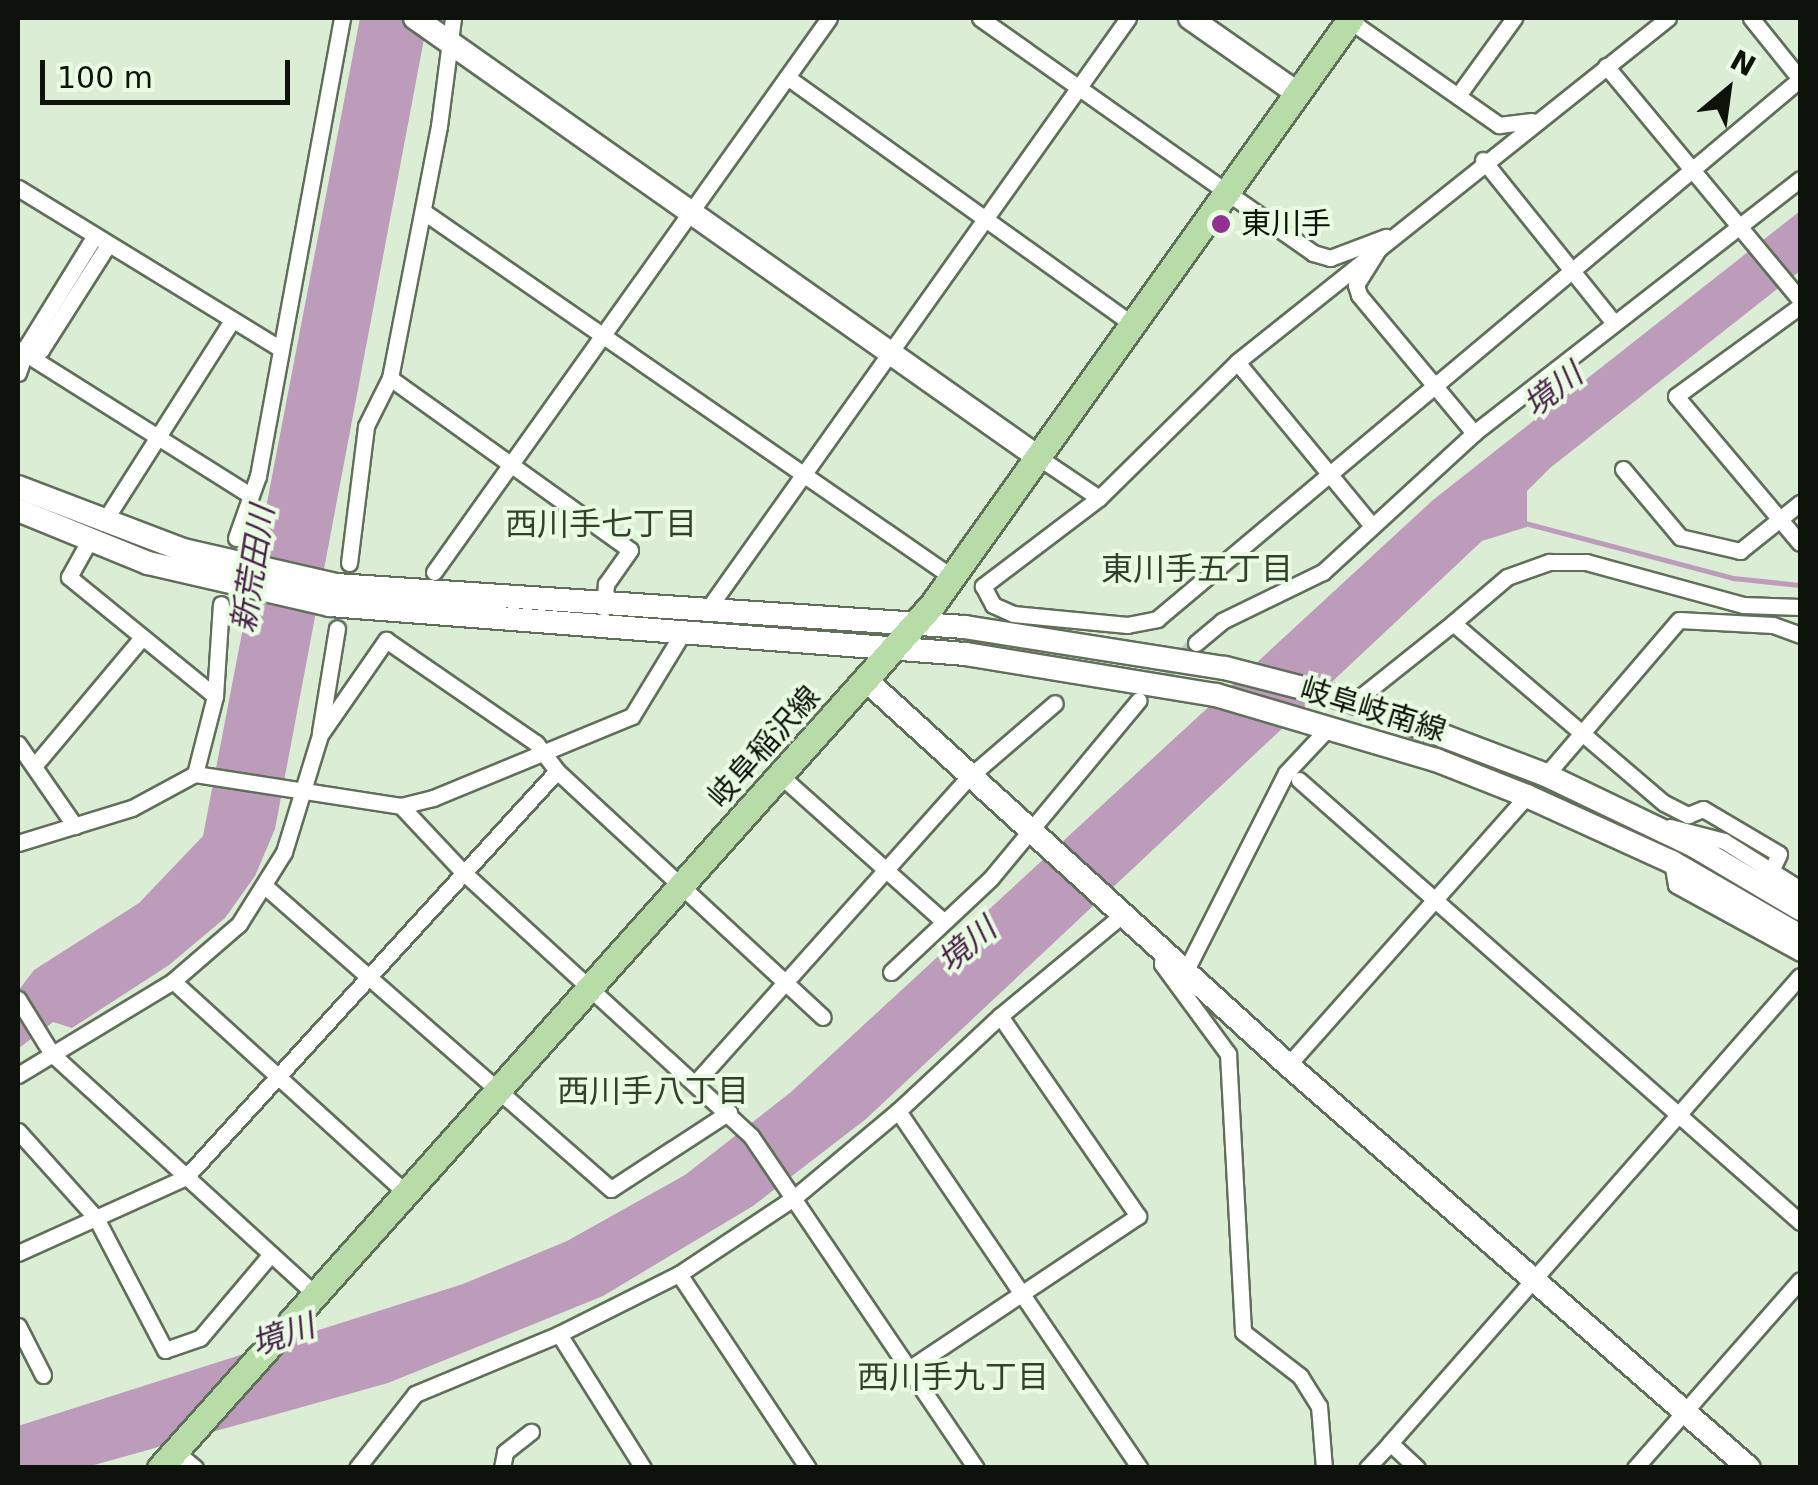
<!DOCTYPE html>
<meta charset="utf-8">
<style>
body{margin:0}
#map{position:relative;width:1818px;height:1485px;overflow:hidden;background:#dcedd5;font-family:"DejaVu Sans","Noto Sans JP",sans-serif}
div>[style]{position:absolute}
.water>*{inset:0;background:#bd9bbb}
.stream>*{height:5px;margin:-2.5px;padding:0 2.5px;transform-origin:2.5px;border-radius:2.5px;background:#bd9bbb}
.street-tunnel>*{height:15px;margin-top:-7.5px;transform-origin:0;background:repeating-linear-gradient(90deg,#bdccb7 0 15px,transparent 0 23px)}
.roads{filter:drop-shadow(2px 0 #606f5a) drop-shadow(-2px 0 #606f5a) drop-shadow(0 2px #606f5a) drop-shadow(0 -2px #606f5a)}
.street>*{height:15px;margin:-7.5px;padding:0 7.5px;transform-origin:7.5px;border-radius:7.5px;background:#fff}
.secondary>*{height:22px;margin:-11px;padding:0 11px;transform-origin:11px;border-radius:11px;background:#fff}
.primary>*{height:25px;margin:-12.5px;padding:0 12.5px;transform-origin:12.5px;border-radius:12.5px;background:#b7dca7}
.dots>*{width:28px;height:28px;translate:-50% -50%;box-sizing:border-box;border:5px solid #e9fbe2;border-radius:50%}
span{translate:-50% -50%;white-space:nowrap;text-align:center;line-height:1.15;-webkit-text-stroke:8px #e9fbe2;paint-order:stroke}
.poi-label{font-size:30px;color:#0d130b}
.left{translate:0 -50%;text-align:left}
.street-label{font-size:30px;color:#0d130b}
.water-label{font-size:32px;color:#491f49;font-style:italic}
.neighbourhood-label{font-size:32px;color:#32402d}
.frame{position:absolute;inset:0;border:20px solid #0d130b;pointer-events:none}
.north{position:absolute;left:1678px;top:40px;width:100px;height:100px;-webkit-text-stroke:8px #e9fbe2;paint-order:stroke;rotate:29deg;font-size:28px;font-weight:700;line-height:40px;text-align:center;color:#0d130b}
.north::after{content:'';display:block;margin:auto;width:35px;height:45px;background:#0d130b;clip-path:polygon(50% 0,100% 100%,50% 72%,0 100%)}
.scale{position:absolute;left:40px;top:60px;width:250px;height:45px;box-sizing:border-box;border:5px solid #0d130b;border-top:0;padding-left:12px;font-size:30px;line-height:35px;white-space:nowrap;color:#0d130b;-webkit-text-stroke:8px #e9fbe2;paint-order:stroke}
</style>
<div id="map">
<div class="water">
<div style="clip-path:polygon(360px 18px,428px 18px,275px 829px,255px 876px,225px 918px,169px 965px,72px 1028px,53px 1022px,18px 1049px,18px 991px,34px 970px,139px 903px,203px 836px)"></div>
<div style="clip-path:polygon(1800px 211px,1800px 271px,1550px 468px,1527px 491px,1527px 527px,1482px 541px,866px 1119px,753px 1206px,603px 1296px,388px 1383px,87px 1467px,18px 1468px,18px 1426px,463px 1284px,567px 1241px,685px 1175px,791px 1092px,1433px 500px)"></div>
</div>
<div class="stream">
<div style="left:1521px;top:522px;width:219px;rotate:14.8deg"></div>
<div style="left:1733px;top:578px;width:67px;rotate:6deg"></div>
</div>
<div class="street-tunnel">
<div style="left:1149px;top:689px;width:66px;rotate:-44.4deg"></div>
</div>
<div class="roads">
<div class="street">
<div style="left:980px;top:18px;width:408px;rotate:35.2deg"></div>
<div style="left:1313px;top:253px;width:18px;rotate:16deg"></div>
<div style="left:1330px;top:258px;width:60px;rotate:-20.6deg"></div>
<div style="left:1386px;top:237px;width:57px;rotate:122deg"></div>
<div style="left:1356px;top:285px;width:10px;rotate:73deg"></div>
<div style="left:1359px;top:295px;width:180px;rotate:50.2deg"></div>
<div style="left:1346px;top:18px;width:187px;rotate:35deg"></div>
<div style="left:1499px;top:125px;width:33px;rotate:-7deg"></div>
<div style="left:1668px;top:18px;width:551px;rotate:141.41deg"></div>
<div style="left:1237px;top:362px;width:194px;rotate:135.4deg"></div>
<div style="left:1099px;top:498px;width:146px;rotate:142.8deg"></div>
<div style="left:983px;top:586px;width:21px;rotate:62deg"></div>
<div style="left:993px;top:605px;width:22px;rotate:24deg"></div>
<div style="left:1013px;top:614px;width:115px;rotate:5.5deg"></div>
<div style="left:1127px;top:625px;width:31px;rotate:-11deg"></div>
<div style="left:1157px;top:619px;width:840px;rotate:-40.02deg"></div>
<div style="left:1751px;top:18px;width:78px;rotate:51.2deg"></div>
<div style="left:1606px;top:66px;width:304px;rotate:50.3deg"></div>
<div style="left:787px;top:77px;width:426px;rotate:35.6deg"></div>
<div style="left:1459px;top:94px;width:94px;rotate:-54.1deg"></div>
<div style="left:1483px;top:160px;width:209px;rotate:51.2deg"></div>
<div style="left:18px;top:188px;width:306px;rotate:31.5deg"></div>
<div style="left:424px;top:212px;width:642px;rotate:34.66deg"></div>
<div style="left:1800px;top:306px;width:153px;rotate:144deg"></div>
<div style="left:1676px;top:396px;width:192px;rotate:49.9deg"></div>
<div style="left:18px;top:349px;width:272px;rotate:32.2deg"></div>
<div style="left:28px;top:355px;width:14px;rotate:-21deg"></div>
<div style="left:41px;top:350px;width:125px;rotate:-57.5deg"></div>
<div style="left:1237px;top:362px;width:212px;rotate:50.5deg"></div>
<div style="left:18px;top:373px;width:31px;rotate:-71deg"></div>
<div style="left:28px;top:344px;width:126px;rotate:-58.3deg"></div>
<div style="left:390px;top:378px;width:295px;rotate:35.6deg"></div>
<div style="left:630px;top:550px;width:42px;rotate:125.2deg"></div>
<div style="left:606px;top:584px;width:24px;rotate:95deg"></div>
<div style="left:1038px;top:457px;width:73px;rotate:33.9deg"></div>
<div style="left:1623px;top:469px;width:89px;rotate:50deg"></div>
<div style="left:1680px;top:537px;width:62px;rotate:13.1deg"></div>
<div style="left:1740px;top:551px;width:77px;rotate:-38.7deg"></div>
<div style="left:103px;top:523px;width:238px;rotate:-57.5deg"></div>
<div style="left:236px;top:538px;width:66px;rotate:-70.5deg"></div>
<div style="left:258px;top:476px;width:466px;rotate:-79.6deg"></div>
<div style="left:89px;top:541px;width:41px;rotate:119.1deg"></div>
<div style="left:69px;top:577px;width:188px;rotate:39.2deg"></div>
<div style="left:349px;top:563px;width:138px;rotate:-82.9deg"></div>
<div style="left:366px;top:426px;width:54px;rotate:-63.4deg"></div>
<div style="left:390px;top:378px;width:257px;rotate:-79deg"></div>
<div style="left:439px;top:126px;width:109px;rotate:-82.6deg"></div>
<div style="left:434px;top:572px;width:680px;rotate:-54.51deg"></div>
<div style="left:705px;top:613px;width:730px;rotate:-54.59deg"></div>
<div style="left:1453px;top:623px;width:71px;rotate:-40.4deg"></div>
<div style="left:1507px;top:577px;width:45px;rotate:-19.7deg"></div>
<div style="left:1549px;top:562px;width:37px"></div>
<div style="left:1586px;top:562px;width:163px;rotate:15.3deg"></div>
<div style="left:1743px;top:605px;width:57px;rotate:2deg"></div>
<div style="left:1196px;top:643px;width:34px;rotate:-40deg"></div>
<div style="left:1222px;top:621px;width:112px;rotate:-25.9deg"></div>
<div style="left:1323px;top:572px;width:205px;rotate:-42.6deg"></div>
<div style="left:1474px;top:433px;width:413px;rotate:-37.9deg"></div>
<div style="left:1354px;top:702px;width:127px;rotate:-38.6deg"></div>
<div style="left:1453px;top:623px;width:277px;rotate:40.5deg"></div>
<div style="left:1664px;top:803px;width:27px;rotate:27deg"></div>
<div style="left:1688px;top:815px;width:16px;rotate:-22deg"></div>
<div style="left:1703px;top:809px;width:88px;rotate:30.6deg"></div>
<div style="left:1779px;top:854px;width:19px;rotate:115deg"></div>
<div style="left:320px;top:732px;width:105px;rotate:-80.7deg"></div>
<div style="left:18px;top:744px;width:100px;rotate:55.2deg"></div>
<div style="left:35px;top:765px;width:163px;rotate:-50deg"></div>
<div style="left:195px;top:774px;width:208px;rotate:8.8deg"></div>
<div style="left:401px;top:806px;width:33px;rotate:-14deg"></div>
<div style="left:433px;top:798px;width:215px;rotate:-22.4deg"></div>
<div style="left:632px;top:716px;width:96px;rotate:-58.6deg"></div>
<div style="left:1546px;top:775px;width:204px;rotate:-49.4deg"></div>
<div style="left:1679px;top:620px;width:94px;rotate:3deg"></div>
<div style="left:1773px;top:625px;width:29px;rotate:20deg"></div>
<div style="left:782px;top:777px;width:217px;rotate:41.8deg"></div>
<div style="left:1299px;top:780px;width:668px;rotate:41.42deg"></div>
<div style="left:401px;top:806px;width:91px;rotate:46.8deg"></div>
<div style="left:463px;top:872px;width:391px;rotate:42.5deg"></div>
<div style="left:751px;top:1136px;width:401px;rotate:55.9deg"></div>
<div style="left:1670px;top:827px;width:56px;rotate:14.5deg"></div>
<div style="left:1724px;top:841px;width:90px;rotate:32.3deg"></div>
<div style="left:18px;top:843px;width:119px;rotate:-17.1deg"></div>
<div style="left:132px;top:808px;width:72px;rotate:-28.4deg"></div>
<div style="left:195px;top:774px;width:81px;rotate:-75.6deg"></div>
<div style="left:215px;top:696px;width:92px;rotate:-86.3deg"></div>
<div style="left:1672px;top:862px;width:23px;rotate:80deg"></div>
<div style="left:1676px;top:885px;width:141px;rotate:28.7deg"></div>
<div style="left:267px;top:888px;width:457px;rotate:41.2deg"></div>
<div style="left:611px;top:1189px;width:141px;rotate:-33.1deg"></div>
<div style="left:1163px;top:952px;width:12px;rotate:95deg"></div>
<div style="left:1162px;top:964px;width:112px;rotate:53.7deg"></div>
<div style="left:1228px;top:1054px;width:278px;rotate:86.9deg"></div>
<div style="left:1243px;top:1332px;width:72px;rotate:37.7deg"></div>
<div style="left:1300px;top:1376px;width:36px;rotate:58deg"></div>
<div style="left:1319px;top:1406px;width:62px;rotate:85.4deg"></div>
<div style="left:891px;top:972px;width:137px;rotate:-43.2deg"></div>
<div style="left:991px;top:878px;width:231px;rotate:-50.3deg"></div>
<div style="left:1185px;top:972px;width:223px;rotate:-63.1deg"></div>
<div style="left:1286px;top:773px;width:63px;rotate:-46.9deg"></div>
<div style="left:173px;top:981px;width:315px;rotate:42.3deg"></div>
<div style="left:18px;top:999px;width:65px;rotate:58.3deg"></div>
<div style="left:52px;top:1054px;width:356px;rotate:42.4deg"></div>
<div style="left:1000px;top:1016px;width:158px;rotate:-39.6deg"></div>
<div style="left:1288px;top:1065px;width:360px;rotate:-48.4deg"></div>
<div style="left:18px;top:1075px;width:181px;rotate:-31.2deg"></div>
<div style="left:173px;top:981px;width:87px;rotate:-40.8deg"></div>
<div style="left:239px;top:924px;width:85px;rotate:-58deg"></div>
<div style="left:284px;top:852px;width:122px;rotate:-72.9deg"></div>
<div style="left:320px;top:735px;width:116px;rotate:-55.2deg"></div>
<div style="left:386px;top:640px;width:182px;rotate:34.5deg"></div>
<div style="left:536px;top:743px;width:35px;rotate:53deg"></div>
<div style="left:557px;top:771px;width:362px;rotate:42.8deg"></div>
<div style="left:697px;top:1081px;width:408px;rotate:-48.2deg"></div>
<div style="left:969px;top:777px;width:113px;rotate:-40.7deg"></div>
<div style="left:898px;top:1111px;width:139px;rotate:-43deg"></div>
<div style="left:1000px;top:1016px;width:243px;rotate:55.4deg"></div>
<div style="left:1138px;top:1216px;width:275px;rotate:146.3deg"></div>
<div style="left:18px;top:1131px;width:117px;rotate:48.1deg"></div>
<div style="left:96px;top:1218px;width:149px;rotate:62.4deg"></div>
<div style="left:165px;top:1350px;width:37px;rotate:-19deg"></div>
<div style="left:200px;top:1338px;width:110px;rotate:-49.8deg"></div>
<div style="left:18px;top:1253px;width:184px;rotate:-24.3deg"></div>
<div style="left:186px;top:1177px;width:550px;rotate:-47.58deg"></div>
<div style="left:679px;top:1274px;width:233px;rotate:56.4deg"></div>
<div style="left:18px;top:1326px;width:55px;rotate:63deg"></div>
<div style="left:559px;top:1334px;width:158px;rotate:57.9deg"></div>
<div style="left:175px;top:1451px;width:26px;rotate:40deg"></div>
<div style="left:357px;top:1468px;width:94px;rotate:-51.9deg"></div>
<div style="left:415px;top:1394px;width:156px;rotate:-22.6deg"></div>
<div style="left:559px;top:1334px;width:134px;rotate:-26.6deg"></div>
<div style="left:679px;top:1274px;width:139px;rotate:-33.6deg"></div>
<div style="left:795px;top:1197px;width:134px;rotate:-39.9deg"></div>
<div style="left:898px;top:1111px;width:431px;rotate:55.9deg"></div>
<div style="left:502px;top:1468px;width:16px;rotate:-79deg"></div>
<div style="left:505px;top:1452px;width:33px;rotate:-38deg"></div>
<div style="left:1367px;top:1468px;width:34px;rotate:-47deg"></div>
<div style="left:1417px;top:1468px;width:37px;rotate:-137deg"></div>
<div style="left:1390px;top:1443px;width:621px;rotate:-48.72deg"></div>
<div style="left:1635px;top:1468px;width:250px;rotate:-48.7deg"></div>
</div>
<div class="secondary">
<div style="left:415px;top:18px;width:762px;rotate:35.17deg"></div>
<div style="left:1190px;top:18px;width:131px;rotate:35deg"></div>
<div style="left:18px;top:487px;width:177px;rotate:20.9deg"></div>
<div style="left:183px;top:550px;width:157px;rotate:12.9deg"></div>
<div style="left:336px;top:585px;width:630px;rotate:3.82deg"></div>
<div style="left:965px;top:627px;width:263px;rotate:9deg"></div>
<div style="left:1225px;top:668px;width:125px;rotate:14.4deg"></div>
<div style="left:1346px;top:699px;width:214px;rotate:20.8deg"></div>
<div style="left:1546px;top:775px;width:164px;rotate:25.6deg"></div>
<div style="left:1694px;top:846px;width:123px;rotate:30.7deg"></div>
<div style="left:18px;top:510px;width:140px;rotate:22.2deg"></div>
<div style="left:148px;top:563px;width:187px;rotate:13deg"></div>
<div style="left:330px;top:605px;width:637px;rotate:4.41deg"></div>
<div style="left:965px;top:654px;width:254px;rotate:9.3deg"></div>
<div style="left:1216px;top:695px;width:229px;rotate:16.5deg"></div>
<div style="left:1436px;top:760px;width:98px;rotate:21.6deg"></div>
<div style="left:1527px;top:796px;width:159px;rotate:24.5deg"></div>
<div style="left:1672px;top:862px;width:148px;rotate:30deg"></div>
<div style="left:867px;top:681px;width:570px;rotate:42.37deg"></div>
<div style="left:1288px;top:1065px;width:612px;rotate:41.16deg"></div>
</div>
<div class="primary">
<div style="left:160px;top:1468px;width:1158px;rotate:-48.19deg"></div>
<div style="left:932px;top:605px;width:721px;rotate:-54.48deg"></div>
</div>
</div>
<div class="dots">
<div style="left:1221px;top:224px;background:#942f94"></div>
</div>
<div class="poi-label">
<span class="left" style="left:1241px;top:224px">東川手</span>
</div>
<div class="street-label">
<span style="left:1373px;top:710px;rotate:17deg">岐阜岐南線</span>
<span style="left:764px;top:747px;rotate:-48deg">岐阜稲沢線</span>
</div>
<div class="water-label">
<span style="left:1553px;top:390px;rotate:-38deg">境川</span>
<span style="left:253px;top:569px;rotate:-81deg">新荒田川</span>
<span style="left:967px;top:945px;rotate:-40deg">境川</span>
<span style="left:283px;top:1335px;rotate:-19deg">境川</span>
</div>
<div class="neighbourhood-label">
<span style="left:601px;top:524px">西川手七丁目</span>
<span style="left:1197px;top:569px">東川手五丁目</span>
<span style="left:653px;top:1091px">西川手八丁目</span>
<span style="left:953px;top:1377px">西川手九丁目</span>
</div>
<div class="frame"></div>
<div class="north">N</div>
<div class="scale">100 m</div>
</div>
